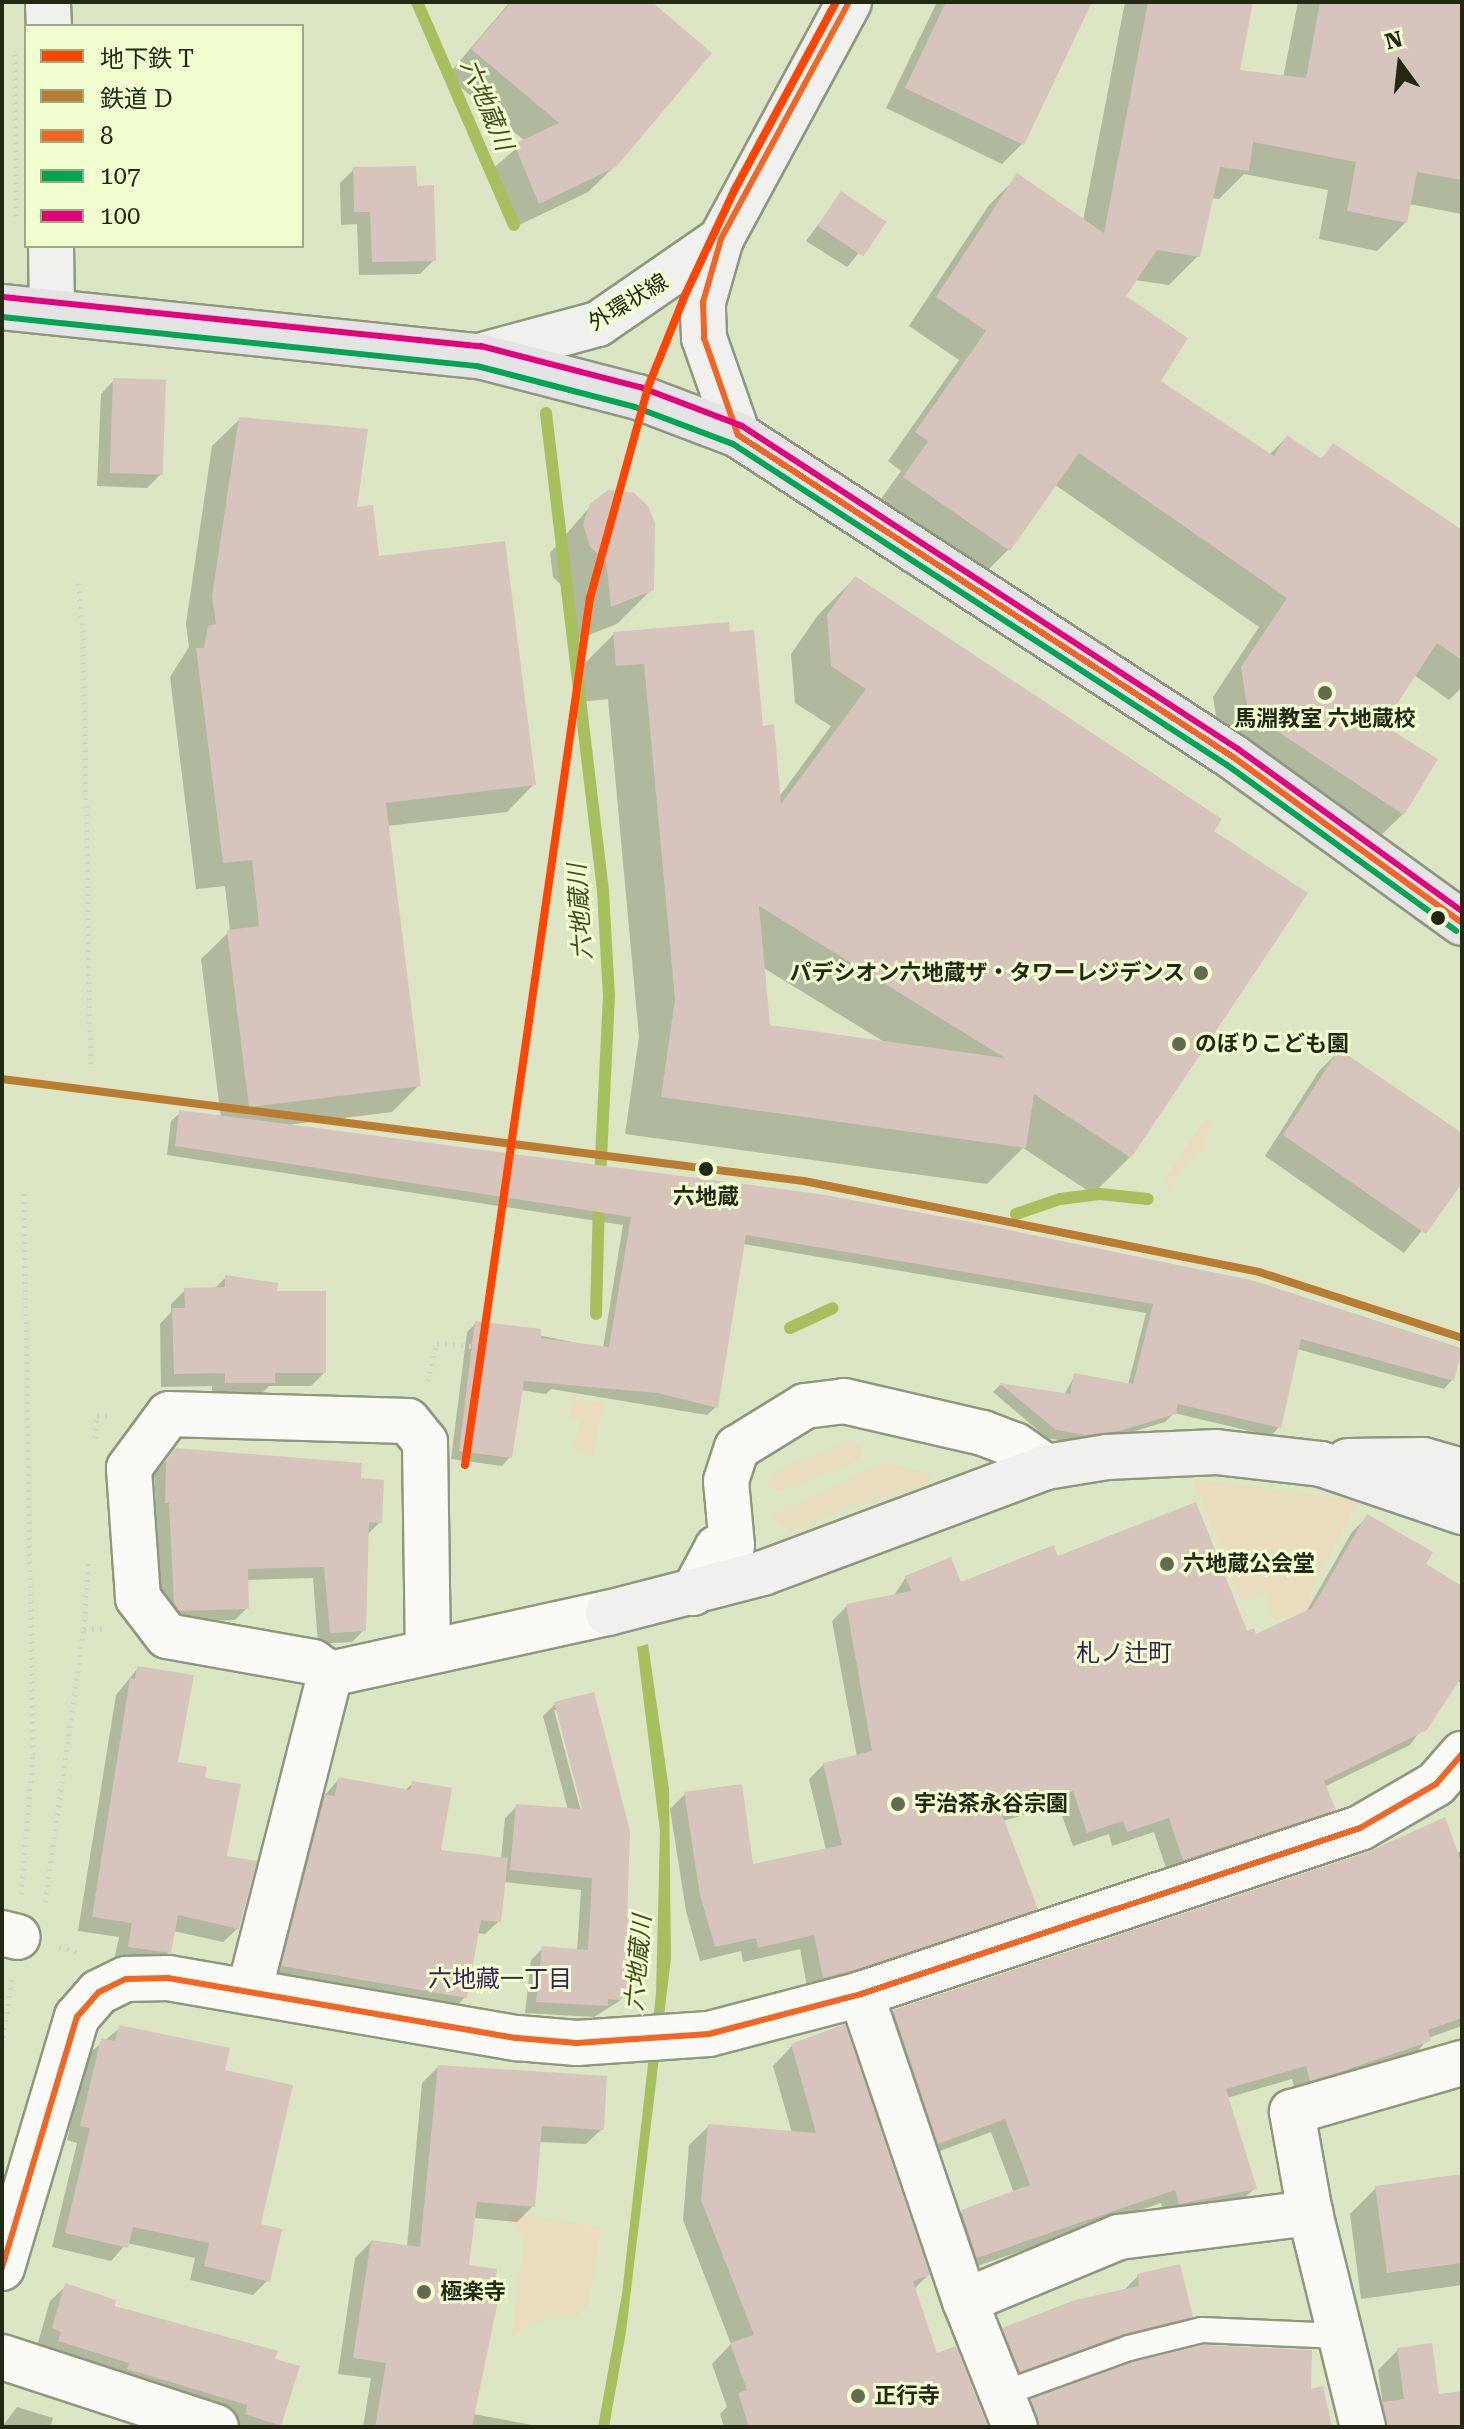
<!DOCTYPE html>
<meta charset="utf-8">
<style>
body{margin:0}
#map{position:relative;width:1464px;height:2429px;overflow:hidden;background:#dce6c5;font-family:"Roboto Serif","Noto Sans JP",serif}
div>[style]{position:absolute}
.green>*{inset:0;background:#eadcbe}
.water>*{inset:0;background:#a8bf5d}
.shadow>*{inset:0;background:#0003}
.stream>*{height:12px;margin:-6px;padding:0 6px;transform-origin:6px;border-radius:6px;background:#a8bf5d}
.building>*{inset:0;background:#d7c4bd;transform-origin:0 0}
.path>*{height:5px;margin-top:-2.5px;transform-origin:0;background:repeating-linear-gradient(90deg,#d2d4cb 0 2px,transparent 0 8px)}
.roads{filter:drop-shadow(2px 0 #90977e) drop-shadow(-2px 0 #90977e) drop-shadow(0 2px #90977e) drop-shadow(0 -2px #90977e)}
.lane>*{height:24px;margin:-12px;padding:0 12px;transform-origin:12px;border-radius:12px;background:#fafbf6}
.street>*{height:44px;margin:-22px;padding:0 22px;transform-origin:22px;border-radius:22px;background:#fafbf6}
.secondary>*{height:44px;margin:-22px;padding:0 22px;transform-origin:22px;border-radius:22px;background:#f0f0ee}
.primary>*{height:44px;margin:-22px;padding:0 22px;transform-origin:22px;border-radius:22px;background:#e5e4e5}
.bus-1>*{height:6px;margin:-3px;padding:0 3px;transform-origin:3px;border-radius:3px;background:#f26522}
.bus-2>*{height:6px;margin:-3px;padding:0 3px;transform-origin:3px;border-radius:3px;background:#00a651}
.bus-3>*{height:6px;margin:-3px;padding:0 3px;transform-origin:3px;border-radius:3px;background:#e5007d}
.rail-1>*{height:8px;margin:-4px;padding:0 4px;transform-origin:4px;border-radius:4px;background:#ba7c31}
.metro-1>*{height:8px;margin:-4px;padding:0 4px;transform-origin:4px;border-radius:4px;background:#ff4500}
.dots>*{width:22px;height:22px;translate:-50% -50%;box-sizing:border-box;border:4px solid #f1ffd0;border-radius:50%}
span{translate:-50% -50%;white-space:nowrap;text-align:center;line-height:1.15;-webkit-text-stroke:6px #f1ffd0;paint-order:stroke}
.street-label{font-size:22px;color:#222812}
.poi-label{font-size:22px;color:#222812;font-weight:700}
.right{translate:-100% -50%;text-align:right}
.left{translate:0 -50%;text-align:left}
.stop-label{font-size:22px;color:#222812;font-weight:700}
.water-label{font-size:24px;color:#424e1e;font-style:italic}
.neighbourhood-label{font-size:24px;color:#391f58}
.frame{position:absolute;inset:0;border:4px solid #222812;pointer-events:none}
.legend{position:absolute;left:24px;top:24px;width:280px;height:224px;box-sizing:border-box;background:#f1ffd0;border:2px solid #9ea984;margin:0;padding:10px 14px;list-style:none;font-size:24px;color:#222812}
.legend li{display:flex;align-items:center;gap:16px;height:40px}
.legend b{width:40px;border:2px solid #9ea984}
.north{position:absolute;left:1360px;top:24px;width:80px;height:80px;-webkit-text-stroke:6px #f1ffd0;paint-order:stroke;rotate:345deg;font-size:22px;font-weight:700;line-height:32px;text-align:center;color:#222812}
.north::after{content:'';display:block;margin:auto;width:28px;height:36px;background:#222812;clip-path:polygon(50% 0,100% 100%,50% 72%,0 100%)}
</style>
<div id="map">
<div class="green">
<div style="clip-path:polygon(1205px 1119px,1214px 1124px,1204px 1138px,1206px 1148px,1180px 1171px,1169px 1193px,1166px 1177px)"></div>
<div style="clip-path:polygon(573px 1398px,603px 1403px,594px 1454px,574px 1450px,579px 1420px,569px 1417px)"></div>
<div style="clip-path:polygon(850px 1441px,863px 1448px,861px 1459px,780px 1491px,767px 1487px,769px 1474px)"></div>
<div style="clip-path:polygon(885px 1463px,931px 1474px,924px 1487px,851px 1505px,791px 1532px,769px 1517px)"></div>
<div style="clip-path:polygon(1193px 1479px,1359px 1501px,1309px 1594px,1315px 1609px,1272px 1621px,1267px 1592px,1241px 1601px)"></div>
<div style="clip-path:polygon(506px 2212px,601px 2227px,589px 2304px,577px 2316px,555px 2316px,524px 2327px,511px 2339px,524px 2238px)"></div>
</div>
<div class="water">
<div style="clip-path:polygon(648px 1644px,669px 1789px,671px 1958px,626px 2332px,609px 2427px,598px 2427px,622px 2294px,656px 1994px,660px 1831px,637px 1647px)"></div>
</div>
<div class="shadow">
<div style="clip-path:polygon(510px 2px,649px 2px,615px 166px,588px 192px,513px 228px,490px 171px,525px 141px,447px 76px)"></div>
<div style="clip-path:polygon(937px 2px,1090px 2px,1022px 144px,1002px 164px,886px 108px)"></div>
<div style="clip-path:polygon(1125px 2px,1251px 2px,1238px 72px,1283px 78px,1298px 2px,1462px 2px,1462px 214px,1409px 204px,1406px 222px,1377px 251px,1319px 239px,1328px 190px,1244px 174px,1219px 199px,1211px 198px,1198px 256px,1169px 285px,1135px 280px,1124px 296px,1158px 381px,1269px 455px,1287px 437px,1320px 460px,1333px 446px,1462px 533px,1462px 687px,1449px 700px,1414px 675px,1380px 726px,1403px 814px,1374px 842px,1220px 741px,1213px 697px,1259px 627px,1054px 484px,1008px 550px,979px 579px,876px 506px,901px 471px,888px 461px,959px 360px,909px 326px,989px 205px,1018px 176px,1083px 221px)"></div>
<div style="clip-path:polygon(354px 169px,415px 188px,434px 260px,420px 274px,359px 275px,357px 224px,341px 225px,340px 183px)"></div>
<div style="clip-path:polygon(841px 194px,884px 222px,847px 267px,806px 241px)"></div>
<div style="clip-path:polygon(114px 380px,161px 474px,147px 488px,97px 486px,101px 394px)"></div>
<div style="clip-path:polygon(240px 419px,355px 509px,377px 558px,534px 784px,507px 812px,387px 826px,419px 1085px,392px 1112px,287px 1125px,1255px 1282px,1460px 1348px,1452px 1380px,1444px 1389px,1297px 1349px,1279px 1427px,1271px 1436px,1174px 1413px,1165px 1422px,1108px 1439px,1075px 1443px,1047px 1438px,993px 1392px,1000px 1385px,1064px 1395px,1075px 1375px,1128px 1385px,1146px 1313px,743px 1244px,716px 1407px,707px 1415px,551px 1389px,546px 1394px,520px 1390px,510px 1457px,502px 1466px,451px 1459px,467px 1332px,476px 1323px,603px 1348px,623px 1225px,167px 1155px,171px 1121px,180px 1113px,221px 1118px,201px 959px,230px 931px,225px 886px,196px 889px,170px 677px,189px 647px,186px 624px,212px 446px)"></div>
<div style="clip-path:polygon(595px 501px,652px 589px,617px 624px,576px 640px,572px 596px,553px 577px,550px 553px)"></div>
<div style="clip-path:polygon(evenodd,855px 578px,1211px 832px,1130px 1157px,1093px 1194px,1023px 1148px,987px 1184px,625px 1134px,639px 1037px,608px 699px,580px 702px,577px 671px,614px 634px,728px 634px,779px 797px,831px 726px,795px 703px,791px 654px,818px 615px,855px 578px,762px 967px,886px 1043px,768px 1027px,762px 967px)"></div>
<div style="clip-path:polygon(1339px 1051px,1462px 1136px,1462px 1180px,1404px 1253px,1265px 1156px,1319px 1071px)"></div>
<div style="clip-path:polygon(226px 1277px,324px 1373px,311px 1386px,269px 1386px,259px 1396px,212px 1396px,212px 1386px,161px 1387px,160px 1324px,171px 1312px,171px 1304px,185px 1290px,214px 1289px)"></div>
<div style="clip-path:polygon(176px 1450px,380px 1522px,368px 1534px,364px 1630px,352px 1642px,318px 1644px,313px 1578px,246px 1580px,247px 1608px,235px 1620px,167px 1622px,163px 1616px,154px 1474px)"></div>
<div style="clip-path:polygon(1367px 1517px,1423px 1564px,1462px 1588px,1462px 1682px,1455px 1682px,1410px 1745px,1324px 1787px,1333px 1809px,1318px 1824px,1168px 1874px,1154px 1832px,1112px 1846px,1109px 1834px,1073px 1846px,1058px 1805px,1003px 1821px,1035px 1908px,1020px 1923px,808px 1992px,800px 1949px,743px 1962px,741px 1951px,700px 1961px,686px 1911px,670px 1809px,685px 1794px,752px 1867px,826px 1850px,809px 1779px,824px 1764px,857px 1757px,832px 1621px,847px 1606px,893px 1597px,906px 1577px,960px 1585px,1057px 1559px,1255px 1636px,1305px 1614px,1352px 1532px)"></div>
<div style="clip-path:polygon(138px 1668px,175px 1764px,225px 1858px,238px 1928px,223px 1942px,173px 1931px,169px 1952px,154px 1967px,114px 1961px,119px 1937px,78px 1931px,116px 1695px)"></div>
<div style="clip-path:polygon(evenodd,593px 1695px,628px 1831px,625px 1921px,635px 1921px,630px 1990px,618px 2002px,594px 2017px,525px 2013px,531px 1960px,543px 1948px,577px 1951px,581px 1890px,503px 1882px,499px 1921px,485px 1934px,477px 1933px,465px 1997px,452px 2011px,269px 1979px,312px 1810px,338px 1780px,404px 1791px,412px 1784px,450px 1789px,439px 1852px,501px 1859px,505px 1818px,517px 1806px,568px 1810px,543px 1716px,555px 1704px,593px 1695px,554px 1710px,558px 1710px,587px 1818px,583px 1819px,554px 1710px)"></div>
<div style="clip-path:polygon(1462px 1851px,1462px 2026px,1428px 2038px,1415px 2055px,1296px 2094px,1292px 2079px,1227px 2098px,1255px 2188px,1240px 2202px,1165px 2217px,1161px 2203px,963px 2271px,948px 2226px,962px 2212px,1014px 2193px,991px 2132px,924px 2157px,880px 2026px,894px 2012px)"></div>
<div style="clip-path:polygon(120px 2028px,223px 2072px,268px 2280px,253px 2295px,190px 2280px,195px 2258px,127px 2243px,111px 2261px,52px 2247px,77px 2143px,67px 2140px,87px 2055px)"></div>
<div style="clip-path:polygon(792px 2046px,928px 2275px,914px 2289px,936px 2355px,986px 2427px,724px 2427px,720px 2414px,727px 2407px,712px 2364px,731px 2344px,683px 2220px,689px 2145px,709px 2126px,792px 2133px,773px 2066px)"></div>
<div style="clip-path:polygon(438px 2067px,602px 2129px,586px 2144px,539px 2142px,533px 2206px,517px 2222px,473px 2218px,467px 2266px,473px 2414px,543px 2427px,363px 2427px,371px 2378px,338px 2374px,355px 2258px,371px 2242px,407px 2247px,422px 2083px)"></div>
<div style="clip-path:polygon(1462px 2176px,1462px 2285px,1361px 2299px,1350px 2214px,1376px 2188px)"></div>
<div style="clip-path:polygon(1138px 2276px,1191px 2316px,1178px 2329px,1007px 2383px,991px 2342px,1004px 2329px,1125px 2289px)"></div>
<div style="clip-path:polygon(66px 2286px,112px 2308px,273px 2360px,279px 2425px,229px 2427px,44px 2356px,47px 2347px,38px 2343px,50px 2301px)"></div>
<div style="clip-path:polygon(1398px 2350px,1437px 2396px,1462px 2393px,1462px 2427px,1386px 2427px,1378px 2370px)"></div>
<div style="clip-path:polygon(1309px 2392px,1328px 2427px,1022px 2427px,1019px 2414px,1032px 2401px)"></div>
<div style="clip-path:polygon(17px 2407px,53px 2418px,51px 2425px,56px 2427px,2px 2427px)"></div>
</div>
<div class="stream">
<div style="left:417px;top:2px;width:243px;rotate:66.5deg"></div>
<div style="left:546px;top:413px;width:482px;rotate:83.2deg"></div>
<div style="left:603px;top:892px;width:103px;rotate:86.7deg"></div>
<div style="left:609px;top:995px;width:183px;rotate:92.8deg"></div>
<div style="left:1016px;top:1214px;width:46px;rotate:-18.8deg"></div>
<div style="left:1060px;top:1199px;width:40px;rotate:-7.1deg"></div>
<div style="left:1100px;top:1194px;width:48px;rotate:5.9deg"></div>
<div style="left:596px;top:1314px;width:117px;rotate:-88.5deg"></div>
<div style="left:790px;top:1328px;width:47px;rotate:-24.9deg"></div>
</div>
<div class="building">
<div style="clip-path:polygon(511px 2px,652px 2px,712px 53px,616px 167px,539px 204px,514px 144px,559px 123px,471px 49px)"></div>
<div style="clip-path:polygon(946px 2px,1092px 2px,1024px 145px,905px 88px)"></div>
<div style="clip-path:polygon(1148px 2px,1253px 2px,1240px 70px,1306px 78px,1320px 2px,1462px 2px,1462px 180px,1417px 172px,1407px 223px,1347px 211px,1356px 162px,1253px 142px,1249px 171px,1220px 167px,1200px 257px,1157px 250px,1126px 296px,1188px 338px,1161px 381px,1274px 456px,1287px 435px,1322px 459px,1333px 443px,1462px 530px,1462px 660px,1437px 643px,1383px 725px,1438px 759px,1404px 815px,1248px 712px,1241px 667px,1287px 598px,1079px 453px,1010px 551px,903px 477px,928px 441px,915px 432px,986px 331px,936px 297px,1017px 173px,1104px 233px)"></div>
<div style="clip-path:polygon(416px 166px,417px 186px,434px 185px,436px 261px,372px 262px,370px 212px,354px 212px,353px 167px)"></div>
<div style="left:841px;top:191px;width:55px;height:42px;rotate:34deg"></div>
<div style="left:113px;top:378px;width:53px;height:95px;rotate:2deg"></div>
<div style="clip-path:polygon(239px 417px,368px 429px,357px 507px,373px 505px,379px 556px,505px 541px,536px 785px,386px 803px,421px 1086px,249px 1107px,227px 930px,259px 926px,252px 860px,223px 863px,196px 648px,204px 648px,208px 626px,216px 624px,212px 596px)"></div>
<div style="clip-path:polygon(608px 490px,634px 493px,648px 506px,655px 523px,654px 590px,611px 607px,606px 561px,590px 547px,583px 524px,590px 504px)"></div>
<div style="clip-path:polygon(evenodd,855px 576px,1222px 819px,1214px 831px,1308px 893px,1131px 1158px,1034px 1094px,1026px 1148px,661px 1097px,675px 999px,644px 664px,616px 666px,613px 632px,729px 622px,730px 632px,754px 630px,763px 726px,774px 724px,781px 804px,866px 689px,831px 666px,827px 615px,855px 576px,759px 906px,1005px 1058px,770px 1025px,759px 906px)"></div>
<div style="clip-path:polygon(1339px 1049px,1462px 1133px,1462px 1183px,1426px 1234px,1283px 1135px)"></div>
<div style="clip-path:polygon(179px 1110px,819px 1194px,966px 1221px,1255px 1281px,1462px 1349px,1454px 1381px,1301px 1339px,1281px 1428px,1178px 1404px,1176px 1414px,1119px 1431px,1085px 1435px,1056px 1430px,999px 1383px,1070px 1394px,1074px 1373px,1133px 1384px,1153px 1304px,746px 1235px,718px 1408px,657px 1393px,524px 1381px,512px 1458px,459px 1451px,475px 1321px,541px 1329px,541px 1338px,609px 1347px,631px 1217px,175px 1146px)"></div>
<div style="clip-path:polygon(225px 1275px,278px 1283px,277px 1291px,326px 1291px,326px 1373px,275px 1373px,275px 1383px,225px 1383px,225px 1373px,174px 1374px,172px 1308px,185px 1308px,184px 1288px,225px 1287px)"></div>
<div style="clip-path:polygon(175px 1448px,362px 1463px,361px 1478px,384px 1480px,382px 1523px,369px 1522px,366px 1631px,330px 1633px,324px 1567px,248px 1569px,249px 1609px,179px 1611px,174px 1603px,169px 1503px,165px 1503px,166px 1461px)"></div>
<div style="clip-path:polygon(1196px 1502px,1247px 1631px,1254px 1628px,1256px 1634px,1312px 1608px,1367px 1514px,1433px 1552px,1426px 1564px,1462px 1586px,1462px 1676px,1427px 1730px,1324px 1781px,1336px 1810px,1183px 1860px,1169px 1818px,1127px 1832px,1123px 1821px,1087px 1833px,1073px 1791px,1001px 1812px,1038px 1909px,854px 1970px,823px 1978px,814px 1935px,758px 1948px,756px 1938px,715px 1947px,700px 1895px,684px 1792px,742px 1784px,753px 1864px,842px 1845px,823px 1763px,872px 1751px,846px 1604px,911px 1591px,905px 1576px,951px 1557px,961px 1582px,1054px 1545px,1058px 1556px)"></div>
<div style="clip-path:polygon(137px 1666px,194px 1675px,178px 1762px,207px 1767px,205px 1778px,241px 1784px,227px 1856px,257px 1861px,239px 1929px,178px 1915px,171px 1953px,128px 1947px,132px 1923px,92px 1917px,130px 1678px,135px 1679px)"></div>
<div style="clip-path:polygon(594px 1692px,630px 1831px,627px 1919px,637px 1919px,632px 1991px,622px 1990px,621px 2000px,608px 1999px,608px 2006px,536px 2002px,542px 1946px,588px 1950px,592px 1878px,510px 1870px,516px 1804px,582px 1809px,554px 1702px)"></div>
<div style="clip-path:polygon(338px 1777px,410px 1790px,412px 1781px,452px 1788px,441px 1850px,508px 1858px,501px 1922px,481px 1920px,467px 1998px,281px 1966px,325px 1795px,335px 1796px)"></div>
<div style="clip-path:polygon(1445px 1817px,1462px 1864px,1462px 2018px,1428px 2030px,1431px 2041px,1346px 2070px,1310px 2081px,1306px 2066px,1226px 2089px,1257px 2189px,1179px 2204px,1175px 2190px,977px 2258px,961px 2210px,1030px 2185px,1005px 2119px,938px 2144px,893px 2010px,1368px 1852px)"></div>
<div style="clip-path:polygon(845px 2024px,930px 2275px,913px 2281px,937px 2353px,956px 2346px,988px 2427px,749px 2427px,738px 2393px,747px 2390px,730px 2343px,754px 2335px,701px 2200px,708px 2124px,816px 2133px,791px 2044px)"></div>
<div style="clip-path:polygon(119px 2025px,230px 2048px,225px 2070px,293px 2085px,261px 2224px,282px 2229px,270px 2282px,204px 2266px,209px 2243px,133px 2227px,128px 2248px,65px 2233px,90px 2128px,80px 2126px,101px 2038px,115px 2041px)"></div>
<div style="clip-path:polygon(438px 2065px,607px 2076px,604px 2130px,542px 2126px,535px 2207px,477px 2202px,469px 2265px,497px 2269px,495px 2280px,502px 2281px,472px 2427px,375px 2427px,386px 2363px,353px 2358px,371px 2240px,420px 2247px)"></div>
<div style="clip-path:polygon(1462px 2174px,1462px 2263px,1387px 2273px,1375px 2186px)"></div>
<div style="clip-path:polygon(1180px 2264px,1193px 2317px,1124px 2334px,1020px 2372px,1002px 2328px,1075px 2300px,1139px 2286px,1137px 2274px)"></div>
<div style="clip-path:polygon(65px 2283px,116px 2300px,115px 2306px,278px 2351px,275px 2359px,300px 2366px,281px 2426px,245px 2414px,247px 2405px,127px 2369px,129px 2363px,58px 2341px,61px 2332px,52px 2328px)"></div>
<div style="clip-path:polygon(1432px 2343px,1439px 2394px,1462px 2391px,1462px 2427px,1387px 2427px,1383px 2402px,1404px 2399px,1397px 2348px)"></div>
<div style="clip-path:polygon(1204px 2345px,1312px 2350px,1311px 2389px,1323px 2386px,1332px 2427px,1039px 2427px,1031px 2399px,1133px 2362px)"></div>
</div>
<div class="path">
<div style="left:15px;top:54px;width:166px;rotate:89.7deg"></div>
<div style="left:78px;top:583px;width:47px;rotate:83.9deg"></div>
<div style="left:83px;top:630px;width:440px;rotate:89deg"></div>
<div style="left:428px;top:1381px;width:39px;rotate:-77deg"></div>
<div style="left:437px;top:1343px;width:35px;rotate:5deg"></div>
<div style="left:95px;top:1438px;width:23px;rotate:-85deg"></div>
<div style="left:97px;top:1415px;width:15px"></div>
<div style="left:84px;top:1629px;width:23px"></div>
<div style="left:21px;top:1894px;width:140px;rotate:-85.1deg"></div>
<div style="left:33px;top:1755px;width:562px;rotate:-90.92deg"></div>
<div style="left:45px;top:1902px;width:276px;rotate:-81.9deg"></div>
<div style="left:84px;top:1629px;width:70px;rotate:-86.7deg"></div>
<div style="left:59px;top:1947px;width:22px;rotate:16deg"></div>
<div style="left:2px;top:2045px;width:68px;rotate:-81.5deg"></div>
</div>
<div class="roads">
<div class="lane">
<div style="left:1002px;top:2394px;width:135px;rotate:-19.9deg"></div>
<div style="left:1129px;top:2348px;width:75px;rotate:-13.9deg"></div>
<div style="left:1202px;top:2330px;width:138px;rotate:2.5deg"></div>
</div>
<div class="street">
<div style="left:693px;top:1593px;width:51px;rotate:-61.9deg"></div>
<div style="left:717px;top:1548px;width:15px;rotate:-8deg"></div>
<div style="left:732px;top:1546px;width:65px;rotate:-95.3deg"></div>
<div style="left:726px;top:1481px;width:35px;rotate:-72deg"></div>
<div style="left:737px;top:1448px;width:80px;rotate:-31.7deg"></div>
<div style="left:805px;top:1406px;width:39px;rotate:-7deg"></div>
<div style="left:844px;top:1401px;width:143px;rotate:13deg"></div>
<div style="left:983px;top:1433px;width:34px;rotate:21deg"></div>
<div style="left:1015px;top:1445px;width:38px;rotate:35deg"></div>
<div style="left:330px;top:1674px;width:21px;rotate:-145deg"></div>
<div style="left:313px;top:1662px;width:148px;rotate:-169.9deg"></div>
<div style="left:167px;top:1636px;width:48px;rotate:-127.3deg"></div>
<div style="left:138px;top:1598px;width:130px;rotate:-94deg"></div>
<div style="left:129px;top:1468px;width:67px;rotate:-53.5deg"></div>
<div style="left:169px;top:1414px;width:239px;rotate:1.7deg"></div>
<div style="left:408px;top:1421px;width:27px;rotate:51deg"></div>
<div style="left:425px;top:1442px;width:210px;rotate:89.2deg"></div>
<div style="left:2px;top:1933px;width:16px;rotate:14deg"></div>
<div style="left:249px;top:1992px;width:328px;rotate:-75.7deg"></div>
<div style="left:330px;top:1674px;width:285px;rotate:-12.4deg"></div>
<div style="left:861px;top:1994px;width:324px;rotate:71.3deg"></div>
<div style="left:965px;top:2301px;width:136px;rotate:68.4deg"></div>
<div style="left:2px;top:2268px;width:262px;rotate:-73.4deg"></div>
<div style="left:77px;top:2017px;width:33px;rotate:-49deg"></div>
<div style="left:99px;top:1992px;width:30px;rotate:-26deg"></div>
<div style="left:126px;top:1979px;width:42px;rotate:-1.4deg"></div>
<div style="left:168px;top:1978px;width:354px;rotate:9.8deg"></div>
<div style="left:517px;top:2038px;width:60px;rotate:4.8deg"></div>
<div style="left:577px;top:2043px;width:132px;rotate:-3.9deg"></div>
<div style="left:709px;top:2034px;width:157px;rotate:-14.7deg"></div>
<div style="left:861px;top:1994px;width:526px;rotate:-18.4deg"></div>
<div style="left:1360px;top:1828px;width:88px;rotate:-30.1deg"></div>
<div style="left:1436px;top:1784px;width:40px;rotate:-49deg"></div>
<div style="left:965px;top:2301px;width:167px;rotate:-22.6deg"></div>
<div style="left:1119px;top:2237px;width:193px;rotate:-7.2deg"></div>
<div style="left:2px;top:2357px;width:225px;rotate:18.1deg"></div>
<div style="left:1363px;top:2427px;width:220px;rotate:-103.9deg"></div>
<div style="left:1310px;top:2213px;width:103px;rotate:-100.1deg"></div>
<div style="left:1292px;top:2112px;width:177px;rotate:-16.1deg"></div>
</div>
<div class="secondary">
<div style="left:48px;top:2px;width:24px;rotate:88deg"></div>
<div style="left:51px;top:246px;width:64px;rotate:89.1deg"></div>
<div style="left:479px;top:356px;width:123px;rotate:-15.1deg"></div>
<div style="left:598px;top:324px;width:150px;rotate:-34.6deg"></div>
<div style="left:738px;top:435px;width:103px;rotate:-109.3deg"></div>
<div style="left:704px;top:338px;width:36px;rotate:-92deg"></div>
<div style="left:703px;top:302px;width:66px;rotate:-74.1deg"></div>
<div style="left:721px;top:239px;width:269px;rotate:-61.6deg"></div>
<div style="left:1348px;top:1461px;width:75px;rotate:-0.8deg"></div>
<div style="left:1423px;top:1460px;width:41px;rotate:15.8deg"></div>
<div style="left:608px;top:1613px;width:160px;rotate:-14.5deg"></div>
<div style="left:763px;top:1573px;width:302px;rotate:-20.5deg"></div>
<div style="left:1046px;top:1467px;width:62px;rotate:-9.3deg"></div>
<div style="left:1107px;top:1457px;width:109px;rotate:-2.6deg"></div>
<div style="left:1216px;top:1452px;width:106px;rotate:6.5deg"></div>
<div style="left:1321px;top:1464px;width:149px;rotate:18.8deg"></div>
</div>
<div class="primary">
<div style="left:2px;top:307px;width:480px;rotate:5.9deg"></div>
<div style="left:479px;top:356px;width:164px;rotate:14.5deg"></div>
<div style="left:638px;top:397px;width:107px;rotate:20.8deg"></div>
<div style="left:738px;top:435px;width:591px;rotate:33.04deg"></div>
<div style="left:1233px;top:757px;width:283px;rotate:35.9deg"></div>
</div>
</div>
<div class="bus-1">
<div style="left:849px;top:2px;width:269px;rotate:118.4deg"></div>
<div style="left:721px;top:239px;width:66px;rotate:105.9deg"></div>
<div style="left:703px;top:302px;width:36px;rotate:88deg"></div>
<div style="left:704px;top:338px;width:103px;rotate:70.7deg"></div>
<div style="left:738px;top:435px;width:591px;rotate:33.04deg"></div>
<div style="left:1233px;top:757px;width:283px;rotate:35.9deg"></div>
<div style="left:2px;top:2268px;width:262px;rotate:-73.4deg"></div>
<div style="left:77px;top:2017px;width:33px;rotate:-49deg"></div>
<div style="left:99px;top:1992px;width:30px;rotate:-26deg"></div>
<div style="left:126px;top:1979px;width:42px;rotate:-1.4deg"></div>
<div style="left:168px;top:1978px;width:354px;rotate:9.8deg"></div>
<div style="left:517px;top:2038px;width:60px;rotate:4.8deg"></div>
<div style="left:577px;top:2043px;width:132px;rotate:-3.9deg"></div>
<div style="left:709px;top:2034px;width:157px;rotate:-14.7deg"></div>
<div style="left:861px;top:1994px;width:526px;rotate:-18.4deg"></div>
<div style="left:1360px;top:1828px;width:88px;rotate:-30.1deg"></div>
<div style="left:1436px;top:1784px;width:40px;rotate:-49deg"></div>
</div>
<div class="bus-2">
<div style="left:2px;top:317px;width:478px;rotate:5.9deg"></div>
<div style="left:477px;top:366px;width:163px;rotate:14.5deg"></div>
<div style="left:635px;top:407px;width:105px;rotate:20.7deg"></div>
<div style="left:733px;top:444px;width:589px;rotate:33.02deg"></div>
<div style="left:1227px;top:765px;width:283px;rotate:35.9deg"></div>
</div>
<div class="bus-3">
<div style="left:3px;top:297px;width:481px;rotate:5.9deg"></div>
<div style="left:481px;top:346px;width:164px;rotate:14.5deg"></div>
<div style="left:640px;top:387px;width:109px;rotate:20.9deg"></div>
<div style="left:742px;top:426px;width:592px;rotate:33.07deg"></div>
<div style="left:1238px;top:749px;width:276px;rotate:35.9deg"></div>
</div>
<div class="rail-1">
<div style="left:2px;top:1079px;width:808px;rotate:7.25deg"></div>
<div style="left:804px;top:1181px;width:464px;rotate:11.3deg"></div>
<div style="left:1259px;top:1272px;width:213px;rotate:18deg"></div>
</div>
<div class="metro-1">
<div style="left:465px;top:1465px;width:876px;rotate:-81.8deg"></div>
<div style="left:590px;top:598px;width:219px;rotate:-74.6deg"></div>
<div style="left:648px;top:387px;width:101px;rotate:-68deg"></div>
<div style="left:686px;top:293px;width:115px;rotate:-64.8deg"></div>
<div style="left:735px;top:189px;width:213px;rotate:-61.6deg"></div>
</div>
<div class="dots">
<div style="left:1325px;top:693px;background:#636a51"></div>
<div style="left:1438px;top:918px;background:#222812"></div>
<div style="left:1201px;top:973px;background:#636a51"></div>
<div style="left:1179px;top:1044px;background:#636a51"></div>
<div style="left:706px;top:1169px;background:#222812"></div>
<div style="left:1167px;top:1564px;background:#636a51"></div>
<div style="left:898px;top:1804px;background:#636a51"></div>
<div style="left:424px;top:2292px;background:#636a51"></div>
<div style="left:858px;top:2396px;background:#636a51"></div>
</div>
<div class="street-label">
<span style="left:628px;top:302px;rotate:-31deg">外環状線</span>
</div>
<div class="poi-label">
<span style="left:1325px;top:719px">馬淵教室 六地蔵校</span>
<span class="right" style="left:1185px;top:973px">パデシオン六地蔵ザ・タワーレジデンス</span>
<span class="left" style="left:1195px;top:1044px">のぼりこども園</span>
<span class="left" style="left:1183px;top:1564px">六地蔵公会堂</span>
<span class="left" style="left:914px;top:1804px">宇治茶永谷宗園</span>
<span class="left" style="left:440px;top:2292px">極楽寺</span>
<span class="left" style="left:874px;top:2396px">正行寺</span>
</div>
<div class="stop-label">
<span style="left:706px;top:1197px">六地蔵</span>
</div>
<div class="water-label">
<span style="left:486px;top:105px;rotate:67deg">六地蔵川</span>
<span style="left:581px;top:912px;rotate:-94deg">六地蔵川</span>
<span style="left:639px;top:1963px;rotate:-85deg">六地蔵川</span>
</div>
<div class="neighbourhood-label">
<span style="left:1124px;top:1654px">札ノ辻町</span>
<span style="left:500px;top:1980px">六地藏一丁目</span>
</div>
<div class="frame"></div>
<ul class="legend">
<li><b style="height:10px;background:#ff4500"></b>地下鉄 T</li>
<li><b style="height:10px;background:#ba7c31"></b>鉄道 D</li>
<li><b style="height:10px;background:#f26522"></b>8</li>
<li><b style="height:10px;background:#00a651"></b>107</li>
<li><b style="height:10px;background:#e5007d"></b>100</li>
</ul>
<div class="north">N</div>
</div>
